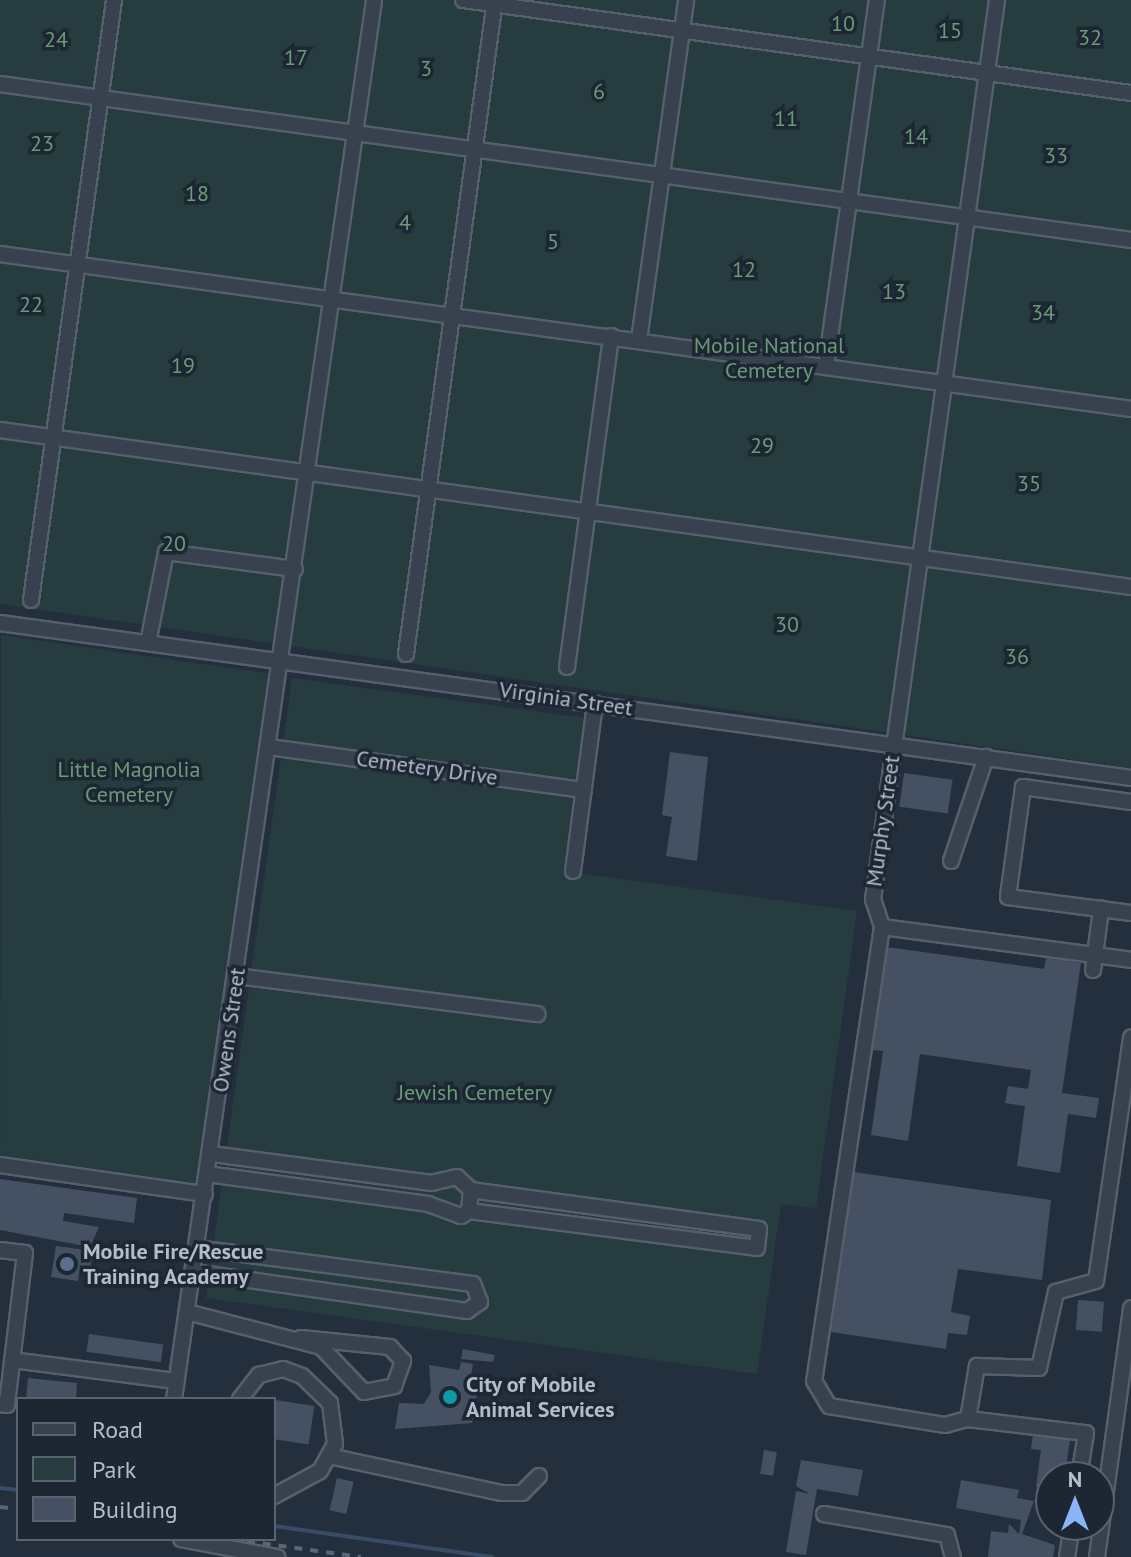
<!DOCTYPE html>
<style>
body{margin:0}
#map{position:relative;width:1131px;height:1557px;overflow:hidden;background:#242f3e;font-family:"PT Sans",sans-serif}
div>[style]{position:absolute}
.green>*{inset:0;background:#263c3f}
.stream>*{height:4px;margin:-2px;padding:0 2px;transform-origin:2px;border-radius:2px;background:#394c67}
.building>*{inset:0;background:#455162;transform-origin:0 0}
.roads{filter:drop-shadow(2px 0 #565f6c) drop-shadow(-2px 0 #565f6c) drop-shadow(0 2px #565f6c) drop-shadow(0 -2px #565f6c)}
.minor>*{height:14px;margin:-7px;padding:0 7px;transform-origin:7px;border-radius:7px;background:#38414e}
.rail>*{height:4px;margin-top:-2px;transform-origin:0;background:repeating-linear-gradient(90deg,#5a6575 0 8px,transparent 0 16px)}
.dots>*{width:22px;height:22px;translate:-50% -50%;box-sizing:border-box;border:4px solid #1d2633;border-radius:50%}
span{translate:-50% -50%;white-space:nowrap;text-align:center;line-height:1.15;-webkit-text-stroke:7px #1d2633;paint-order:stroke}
.park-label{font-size:22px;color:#6b9a76}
.street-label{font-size:22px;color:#b4bcc9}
.poi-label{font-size:22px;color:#b4bcc9;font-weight:700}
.left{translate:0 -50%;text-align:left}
.legend{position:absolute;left:16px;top:1397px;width:260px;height:144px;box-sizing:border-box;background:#1d2633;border:2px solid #59626f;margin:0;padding:10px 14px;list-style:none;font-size:24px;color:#b4bcc9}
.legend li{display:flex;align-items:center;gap:16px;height:40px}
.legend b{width:40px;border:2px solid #59626f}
.north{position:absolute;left:1035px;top:1461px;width:80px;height:80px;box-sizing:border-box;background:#1d2633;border:2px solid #59626f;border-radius:50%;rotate:0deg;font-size:22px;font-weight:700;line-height:32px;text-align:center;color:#b4bcc9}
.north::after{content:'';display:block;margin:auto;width:28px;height:36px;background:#8ab4f8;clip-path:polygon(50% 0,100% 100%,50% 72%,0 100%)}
</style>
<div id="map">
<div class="green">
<div style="clip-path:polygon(0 0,1131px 0,1131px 768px,0 604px)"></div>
<div style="clip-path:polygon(1px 635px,272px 674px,198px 1184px,0 1155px)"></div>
<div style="clip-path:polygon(292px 678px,584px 718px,563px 871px,857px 911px,816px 1208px,781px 1204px,757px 1374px,206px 1298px)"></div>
</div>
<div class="stream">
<div style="left:0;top:1488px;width:18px;rotate:6deg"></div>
<div style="left:274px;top:1526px;width:220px;rotate:8.1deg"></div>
</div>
<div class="building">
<div style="clip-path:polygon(670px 752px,708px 757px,697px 861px,666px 856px,672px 817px,662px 815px)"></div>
<div style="left:904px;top:773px;width:49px;height:34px;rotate:8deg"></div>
<div style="clip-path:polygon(887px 947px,1044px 969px,1046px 958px,1081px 963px,1062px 1093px,1099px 1098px,1096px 1118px,1068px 1114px,1060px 1173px,1017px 1166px,1025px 1106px,1005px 1103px,1008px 1086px,1028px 1089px,1031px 1070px,920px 1054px,908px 1141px,871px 1135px,883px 1051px,872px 1050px)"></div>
<div style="clip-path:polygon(846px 1171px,1051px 1200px,1042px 1280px,958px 1269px,951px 1312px,970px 1316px,967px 1335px,948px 1333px,946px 1349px,824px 1331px)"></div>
<div style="clip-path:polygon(0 1179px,137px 1198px,134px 1223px,64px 1213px,63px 1221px,99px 1227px,90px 1247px,0 1230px)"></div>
<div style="clip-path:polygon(56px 1246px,93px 1251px,90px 1271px,80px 1269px,78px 1281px,51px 1277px)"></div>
<div style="left:1078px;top:1300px;width:26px;height:30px;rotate:4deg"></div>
<div style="left:89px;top:1334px;width:75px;height:18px;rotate:8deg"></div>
<div style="clip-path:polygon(463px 1349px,495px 1355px,493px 1362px,461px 1359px)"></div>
<div style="clip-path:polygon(461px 1362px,473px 1364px,469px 1386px,478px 1388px,472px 1423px,395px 1429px,399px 1403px,424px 1404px,431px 1392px,429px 1365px,459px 1370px)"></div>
<div style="clip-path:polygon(28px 1378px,77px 1383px,76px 1399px,26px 1399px)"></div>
<div style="left:276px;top:1400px;width:39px;height:39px;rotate:9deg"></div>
<div style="clip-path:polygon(1033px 1434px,1070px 1439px,1065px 1477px,1051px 1477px,1051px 1489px,1036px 1487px,1041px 1450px,1031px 1449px)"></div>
<div style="left:764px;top:1450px;width:13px;height:24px;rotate:9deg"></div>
<div style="clip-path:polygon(801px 1460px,863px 1470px,858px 1496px,817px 1489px,806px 1555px,786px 1552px,796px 1491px,810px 1494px,796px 1486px)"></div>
<div style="left:337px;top:1478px;width:17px;height:33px;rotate:13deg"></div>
<div style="clip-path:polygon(961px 1480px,1019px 1490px,1017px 1498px,1034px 1501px,1022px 1534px,1055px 1545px,1053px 1557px,988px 1557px,991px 1531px,1008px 1533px,1009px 1524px,1019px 1534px,1021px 1520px,956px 1508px)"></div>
</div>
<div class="roads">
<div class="minor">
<div style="left:463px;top:0;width:674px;rotate:7.93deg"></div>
<div style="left:997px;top:0;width:908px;rotate:97.85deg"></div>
<div style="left:873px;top:899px;width:29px;rotate:72deg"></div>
<div style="left:882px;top:927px;width:459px;rotate:98.5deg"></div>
<div style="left:814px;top:1381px;width:29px;rotate:59deg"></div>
<div style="left:829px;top:1406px;width:118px;rotate:9.3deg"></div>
<div style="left:945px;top:1425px;width:24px;rotate:-15deg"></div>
<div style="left:968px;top:1419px;width:119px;rotate:6.8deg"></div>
<div style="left:1086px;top:1433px;width:45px;rotate:99deg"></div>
<div style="left:0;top:84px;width:1142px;rotate:7.85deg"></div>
<div style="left:0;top:254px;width:1142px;rotate:7.8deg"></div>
<div style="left:639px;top:340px;width:343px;rotate:-82.1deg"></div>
<div style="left:826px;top:366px;width:370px;rotate:-82.1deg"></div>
<div style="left:0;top:430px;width:1142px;rotate:7.9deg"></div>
<div style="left:31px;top:600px;width:606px;rotate:-82.12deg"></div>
<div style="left:0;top:623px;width:1142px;rotate:7.8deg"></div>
<div style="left:148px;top:643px;width:93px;rotate:-78.8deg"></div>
<div style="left:166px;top:552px;width:130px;rotate:7.5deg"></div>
<div style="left:406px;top:654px;width:660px;rotate:-82.25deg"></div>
<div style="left:567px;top:667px;width:334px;rotate:-82.4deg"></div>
<div style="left:269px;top:747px;width:318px;rotate:7.8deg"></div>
<div style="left:1131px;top:802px;width:109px;rotate:-172.1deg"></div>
<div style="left:1023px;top:787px;width:111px;rotate:97.8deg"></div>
<div style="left:1008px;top:897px;width:124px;rotate:7.4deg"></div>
<div style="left:951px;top:861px;width:110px;rotate:-71.4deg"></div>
<div style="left:573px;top:871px;width:169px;rotate:-82.5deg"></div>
<div style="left:882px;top:927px;width:251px;rotate:7.5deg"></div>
<div style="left:1093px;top:970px;width:62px;rotate:-82.5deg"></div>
<div style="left:236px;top:976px;width:304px;rotate:7.2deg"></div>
<div style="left:0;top:1165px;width:207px;rotate:8.1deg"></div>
<div style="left:207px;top:1174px;width:223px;rotate:7.7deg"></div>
<div style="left:428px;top:1204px;width:35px;rotate:20deg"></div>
<div style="left:461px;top:1216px;width:9px;rotate:-32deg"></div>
<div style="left:469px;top:1211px;width:21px;rotate:-85deg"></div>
<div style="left:471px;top:1190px;width:19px;rotate:-137deg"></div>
<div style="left:457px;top:1177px;width:26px;rotate:167deg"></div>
<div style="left:432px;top:1183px;width:223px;rotate:-172.5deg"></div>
<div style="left:469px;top:1211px;width:290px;rotate:7.3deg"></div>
<div style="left:757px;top:1248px;width:19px;rotate:-84deg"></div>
<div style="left:759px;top:1229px;width:291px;rotate:-172.3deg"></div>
<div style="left:0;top:1250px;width:25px;rotate:7deg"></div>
<div style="left:25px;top:1253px;width:153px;rotate:96.8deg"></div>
<div style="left:7px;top:1405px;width:7px;rotate:-172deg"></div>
<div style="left:193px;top:1272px;width:277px;rotate:8.1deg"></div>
<div style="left:467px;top:1311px;width:16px;rotate:-35deg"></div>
<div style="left:480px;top:1302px;width:19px;rotate:-111deg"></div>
<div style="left:473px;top:1284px;width:278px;rotate:-172.6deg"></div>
<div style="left:187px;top:1312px;width:138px;rotate:14.6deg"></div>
<div style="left:321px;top:1347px;width:62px;rotate:46.3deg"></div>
<div style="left:364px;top:1392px;width:31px;rotate:-11deg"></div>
<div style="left:394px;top:1386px;width:27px;rotate:-70deg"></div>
<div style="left:403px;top:1361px;width:19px;rotate:-133deg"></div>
<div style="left:390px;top:1347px;width:90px;rotate:-174.3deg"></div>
<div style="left:12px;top:1360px;width:166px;rotate:7.3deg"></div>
<div style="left:174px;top:1399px;width:1413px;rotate:-81.86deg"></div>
<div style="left:240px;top:1399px;width:31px;rotate:-52deg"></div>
<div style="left:259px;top:1375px;width:25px;rotate:-14deg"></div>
<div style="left:283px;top:1369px;width:20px;rotate:20deg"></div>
<div style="left:302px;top:1376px;width:39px;rotate:44deg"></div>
<div style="left:330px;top:1403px;width:41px;rotate:83deg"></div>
<div style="left:335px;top:1444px;width:31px;rotate:119deg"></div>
<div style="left:320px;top:1471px;width:52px;rotate:151.5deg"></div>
<div style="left:968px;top:1419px;width:54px;rotate:-80.4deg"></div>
<div style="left:977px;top:1366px;width:62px;rotate:1.8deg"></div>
<div style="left:1039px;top:1368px;width:78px;rotate:-77.4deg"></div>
<div style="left:1056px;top:1292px;width:41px;rotate:-15.4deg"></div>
<div style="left:1096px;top:1281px;width:246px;rotate:-81.8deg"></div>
<div style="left:329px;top:1456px;width:177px;rotate:12.1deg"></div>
<div style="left:502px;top:1493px;width:20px"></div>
<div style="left:522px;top:1493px;width:24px;rotate:-45deg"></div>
<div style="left:824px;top:1514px;width:125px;rotate:9.7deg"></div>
<div style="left:947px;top:1535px;width:23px;rotate:75deg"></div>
<div style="left:181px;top:1539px;width:98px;rotate:10.6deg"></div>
<div style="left:1067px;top:1557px;width:32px;rotate:-81deg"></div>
<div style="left:1097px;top:1557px;width:251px;rotate:-82.2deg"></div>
</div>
</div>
<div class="rail">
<div style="left:0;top:1507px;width:18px;rotate:6deg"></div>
<div style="left:231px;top:1539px;width:131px;rotate:7.9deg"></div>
</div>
<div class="dots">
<div style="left:67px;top:1264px;background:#5c6f8a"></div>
<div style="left:450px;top:1397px;background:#0f9aa8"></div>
</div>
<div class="park-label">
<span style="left:843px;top:24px">10</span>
<span style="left:950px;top:31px">15</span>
<span style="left:1090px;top:38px">32</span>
<span style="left:56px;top:40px">24</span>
<span style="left:296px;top:58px">17</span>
<span style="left:426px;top:69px">3</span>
<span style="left:599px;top:92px">6</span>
<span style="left:786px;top:119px">11</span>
<span style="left:916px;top:137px">14</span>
<span style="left:42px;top:144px">23</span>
<span style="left:1056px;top:156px">33</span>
<span style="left:197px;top:194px">18</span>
<span style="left:405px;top:223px">4</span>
<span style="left:553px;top:242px">5</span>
<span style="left:744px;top:270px">12</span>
<span style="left:894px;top:292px">13</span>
<span style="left:31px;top:305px">22</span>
<span style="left:1043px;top:313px">34</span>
<span style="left:769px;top:358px">Mobile National<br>Cemetery</span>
<span style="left:183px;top:366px">19</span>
<span style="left:762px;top:446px">29</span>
<span style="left:1029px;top:484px">35</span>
<span style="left:174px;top:544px">20</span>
<span style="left:787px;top:625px">30</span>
<span style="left:1017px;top:657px">36</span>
<span style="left:129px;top:782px">Little Magnolia<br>Cemetery</span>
<span style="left:475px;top:1093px">Jewish Cemetery</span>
</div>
<div class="street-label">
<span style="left:566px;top:699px;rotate:8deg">Virginia Street</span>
<span style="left:427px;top:768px;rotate:8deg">Cemetery Drive</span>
<span style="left:883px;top:821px;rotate:-82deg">Murphy Street</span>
<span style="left:229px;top:1030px;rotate:-82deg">Owens Street</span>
</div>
<div class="poi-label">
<span class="left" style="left:83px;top:1264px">Mobile Fire/Rescue<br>Training Academy</span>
<span class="left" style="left:466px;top:1397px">City of Mobile<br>Animal Services</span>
</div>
<ul class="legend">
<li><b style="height:10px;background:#38414e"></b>Road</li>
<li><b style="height:22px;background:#263c3f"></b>Park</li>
<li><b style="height:22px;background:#455162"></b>Building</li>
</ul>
<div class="north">N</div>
</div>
